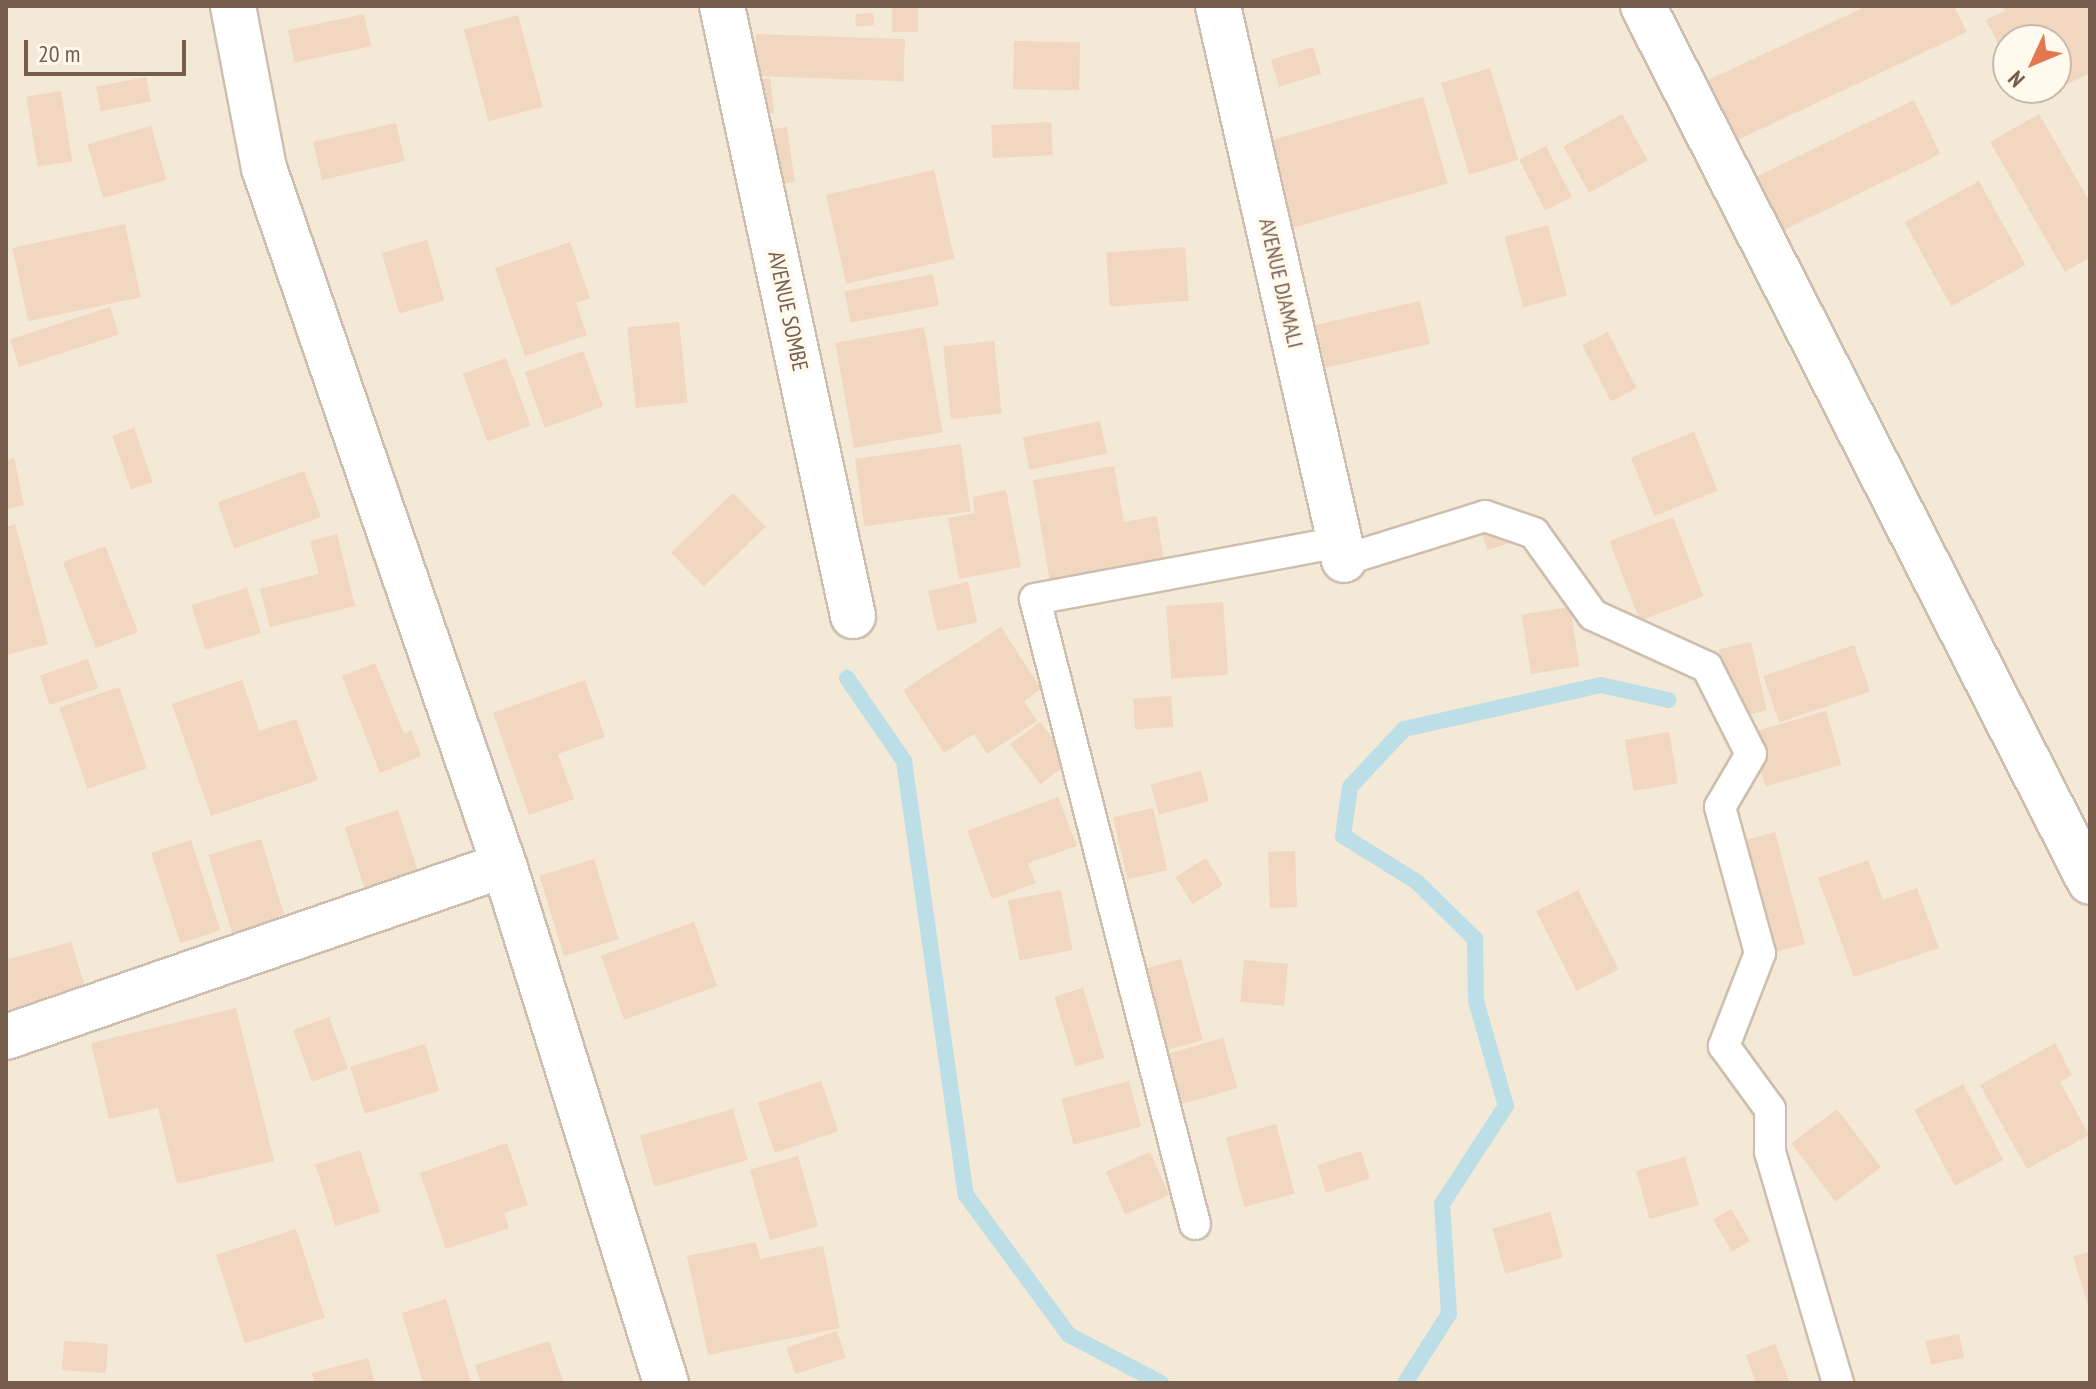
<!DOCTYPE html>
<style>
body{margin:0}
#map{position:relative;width:2096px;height:1389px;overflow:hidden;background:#fcf5e8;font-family:"PT Sans Narrow",sans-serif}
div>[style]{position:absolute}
.residential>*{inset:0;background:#f4e8d6}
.stream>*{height:16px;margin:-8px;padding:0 8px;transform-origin:8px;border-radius:8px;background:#bcdee6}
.building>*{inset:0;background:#f1d6c0;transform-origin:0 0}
.roads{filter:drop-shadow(2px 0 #cebeae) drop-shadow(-2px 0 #cebeae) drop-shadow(0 2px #cebeae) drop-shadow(0 -2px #cebeae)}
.service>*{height:30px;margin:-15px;padding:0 15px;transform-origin:15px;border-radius:15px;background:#fff}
.minor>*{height:44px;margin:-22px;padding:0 22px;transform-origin:22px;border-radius:22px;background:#fff}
span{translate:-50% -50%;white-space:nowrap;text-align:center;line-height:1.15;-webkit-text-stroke:7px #fff9ee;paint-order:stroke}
.street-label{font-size:22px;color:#765d4c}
.frame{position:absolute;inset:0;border:8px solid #765d4c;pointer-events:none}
.north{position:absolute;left:1992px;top:24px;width:80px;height:80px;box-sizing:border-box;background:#fff9ee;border:2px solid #c8bbad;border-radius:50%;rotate:226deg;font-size:22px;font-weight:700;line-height:32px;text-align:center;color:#765d4c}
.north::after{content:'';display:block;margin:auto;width:28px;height:36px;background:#e37850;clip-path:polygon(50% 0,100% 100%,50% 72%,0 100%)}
.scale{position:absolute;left:24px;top:40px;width:162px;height:36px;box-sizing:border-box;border:4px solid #765d4c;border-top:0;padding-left:10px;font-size:24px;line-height:28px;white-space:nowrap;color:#765d4c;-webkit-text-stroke:6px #fff9ee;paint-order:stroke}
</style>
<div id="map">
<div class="residential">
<div style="clip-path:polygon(evenodd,6px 6px,2090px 6px,2090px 1383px,6px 1383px,6px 6px,2008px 40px,2056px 40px,2056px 88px,2008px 88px,2008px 40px)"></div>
</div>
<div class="stream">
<div style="left:847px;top:678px;width:101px;rotate:55.5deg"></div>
<div style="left:904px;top:761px;width:438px;rotate:81.9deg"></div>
<div style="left:966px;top:1195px;width:174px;rotate:53.7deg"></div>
<div style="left:1069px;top:1335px;width:104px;rotate:27.6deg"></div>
<div style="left:1405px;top:1383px;width:82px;rotate:-57.5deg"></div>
<div style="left:1449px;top:1314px;width:110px;rotate:-93.6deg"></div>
<div style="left:1442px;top:1204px;width:117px;rotate:-56.9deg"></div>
<div style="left:1506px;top:1106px;width:109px;rotate:-105.9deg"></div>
<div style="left:1476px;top:1001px;width:62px;rotate:-90.9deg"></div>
<div style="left:1475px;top:939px;width:81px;rotate:-135.5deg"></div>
<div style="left:1417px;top:882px;width:87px;rotate:-148.1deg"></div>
<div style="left:1343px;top:836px;width:49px;rotate:-81.9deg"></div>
<div style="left:1350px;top:787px;width:79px;rotate:-47deg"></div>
<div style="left:1404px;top:729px;width:202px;rotate:-12.6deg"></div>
<div style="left:1601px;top:685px;width:69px;rotate:12.6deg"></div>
</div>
<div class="building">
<div style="left:892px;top:6px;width:26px;height:26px"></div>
<div style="clip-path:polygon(1867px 6px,1954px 6px,1967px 32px,1731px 143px,1702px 83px)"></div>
<div style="clip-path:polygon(2002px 6px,2090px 6px,2090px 73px,2028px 103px,2021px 88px,2056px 88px,2056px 40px,2008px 40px,2008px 63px,1986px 20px,2005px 11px)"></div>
<div style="left:873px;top:13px;width:12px;height:18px;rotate:85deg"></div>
<div style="left:364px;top:14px;width:33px;height:78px;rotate:78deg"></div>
<div style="left:518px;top:15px;width:95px;height:56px;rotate:75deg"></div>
<div style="left:756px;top:34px;width:149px;height:42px;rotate:2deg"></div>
<div style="left:1014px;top:41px;width:66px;height:48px;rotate:1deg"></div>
<div style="left:1313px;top:47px;width:28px;height:44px;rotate:73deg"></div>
<div style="left:1490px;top:68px;width:96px;height:51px;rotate:73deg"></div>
<div style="left:146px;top:77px;width:25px;height:51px;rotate:79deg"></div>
<div style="left:770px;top:78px;width:35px;height:38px;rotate:83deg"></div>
<div style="left:61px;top:91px;width:71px;height:35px;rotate:81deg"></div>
<div style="left:1423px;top:97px;width:90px;height:169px;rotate:74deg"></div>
<div style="left:1914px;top:100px;width:60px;height:182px;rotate:64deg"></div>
<div style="left:1622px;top:114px;width:53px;height:67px;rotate:61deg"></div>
<div style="clip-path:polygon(2039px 114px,2090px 202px,2090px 257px,2065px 272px,1990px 142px)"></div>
<div style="left:1051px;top:122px;width:33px;height:60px;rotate:87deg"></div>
<div style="left:396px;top:123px;width:39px;height:85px;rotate:77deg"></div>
<div style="left:151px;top:126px;width:56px;height:66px;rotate:74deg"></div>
<div style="left:787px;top:127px;width:55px;height:45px;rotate:82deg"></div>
<div style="left:1546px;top:146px;width:57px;height:30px;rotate:63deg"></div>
<div style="left:934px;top:170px;width:91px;height:111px;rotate:77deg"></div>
<div style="left:1979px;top:181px;width:96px;height:85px;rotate:61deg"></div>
<div style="left:125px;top:224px;width:75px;height:115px;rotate:78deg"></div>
<div style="left:1548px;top:225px;width:73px;height:45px;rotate:75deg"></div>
<div style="left:427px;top:240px;width:63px;height:47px;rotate:74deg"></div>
<div style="clip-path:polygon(570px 242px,590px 298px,576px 303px,587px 335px,525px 356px,495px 268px)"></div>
<div style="left:1185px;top:247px;width:54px;height:79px;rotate:86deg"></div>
<div style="left:933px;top:274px;width:32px;height:90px;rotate:79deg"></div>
<div style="left:1420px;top:301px;width:44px;height:107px;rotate:77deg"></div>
<div style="left:110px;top:307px;width:29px;height:105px;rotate:72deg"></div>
<div style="left:679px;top:322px;width:81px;height:52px;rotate:84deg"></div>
<div style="left:924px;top:327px;width:107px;height:90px;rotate:80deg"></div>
<div style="left:1608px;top:332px;width:63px;height:29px;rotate:63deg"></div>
<div style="left:994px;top:341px;width:73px;height:51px;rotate:84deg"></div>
<div style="left:583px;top:351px;width:59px;height:62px;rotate:70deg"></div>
<div style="left:506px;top:358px;width:72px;height:46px;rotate:70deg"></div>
<div style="left:1100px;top:421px;width:33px;height:79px;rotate:78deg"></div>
<div style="left:134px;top:428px;width:57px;height:23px;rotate:71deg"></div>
<div style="left:1694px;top:432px;width:63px;height:68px;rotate:68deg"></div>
<div style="left:961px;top:444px;width:68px;height:107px;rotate:82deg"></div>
<div style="clip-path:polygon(14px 458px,24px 505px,6px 509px,6px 460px)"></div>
<div style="clip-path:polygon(1114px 466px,1124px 522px,1157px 516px,1165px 570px,1051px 588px,1033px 480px)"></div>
<div style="left:304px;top:471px;width:49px;height:92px;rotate:70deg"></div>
<div style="clip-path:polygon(1006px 490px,1021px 567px,959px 579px,948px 518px,975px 513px,973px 497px)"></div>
<div style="left:733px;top:493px;width:47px;height:86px;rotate:46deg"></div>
<div style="left:1505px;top:514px;width:29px;height:28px;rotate:72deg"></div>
<div style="left:1673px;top:517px;width:85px;height:68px;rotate:69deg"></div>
<div style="clip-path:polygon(15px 524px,48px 644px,6px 655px,6px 527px)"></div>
<div style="clip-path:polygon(337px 534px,355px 606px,270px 627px,260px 589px,319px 574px,310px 541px)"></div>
<div style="left:105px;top:546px;width:92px;height:45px;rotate:69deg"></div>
<div style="left:968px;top:582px;width:41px;height:41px;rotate:77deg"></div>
<div style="left:247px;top:588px;width:47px;height:58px;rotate:73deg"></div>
<div style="left:1223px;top:602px;width:73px;height:57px;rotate:86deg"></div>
<div style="left:1570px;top:607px;width:60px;height:49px;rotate:81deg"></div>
<div style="clip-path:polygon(1001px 627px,1041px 689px,1024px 701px,1037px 721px,987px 754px,974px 734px,944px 753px,903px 690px)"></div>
<div style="left:1751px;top:642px;width:70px;height:33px;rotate:77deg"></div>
<div style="left:1854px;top:645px;width:49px;height:96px;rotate:71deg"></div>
<div style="left:88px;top:659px;width:31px;height:51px;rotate:71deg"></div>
<div style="clip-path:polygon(375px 663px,404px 734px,411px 730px,421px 756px,380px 773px,342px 676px)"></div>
<div style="clip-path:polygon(242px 680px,259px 731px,296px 719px,318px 780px,211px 816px,172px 704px)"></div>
<div style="clip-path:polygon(585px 680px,605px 737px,558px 754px,574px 799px,529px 815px,493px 713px)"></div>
<div style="left:119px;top:687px;width:86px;height:63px;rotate:71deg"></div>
<div style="left:1171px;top:696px;width:31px;height:38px;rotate:86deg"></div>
<div style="left:1826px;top:711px;width:56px;height:79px;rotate:74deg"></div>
<div style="left:1040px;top:722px;width:50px;height:37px;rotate:53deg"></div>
<div style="left:1669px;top:732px;width:52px;height:45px;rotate:80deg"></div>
<div style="left:1201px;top:771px;width:31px;height:52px;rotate:75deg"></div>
<div style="clip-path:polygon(1058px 797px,1077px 846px,1028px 863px,1036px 883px,992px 899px,967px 831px)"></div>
<div style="left:1153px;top:808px;width:64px;height:41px;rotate:77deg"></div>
<div style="left:398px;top:810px;width:68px;height:56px;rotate:72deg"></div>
<div style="left:1775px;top:832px;width:116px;height:47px;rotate:75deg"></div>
<div style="left:261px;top:839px;width:84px;height:55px;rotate:73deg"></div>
<div style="left:191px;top:840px;width:95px;height:42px;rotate:72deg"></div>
<div style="left:1295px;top:851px;width:56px;height:27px;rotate:88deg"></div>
<div style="left:1206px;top:858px;width:32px;height:36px;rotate:58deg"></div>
<div style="left:594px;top:859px;width:84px;height:57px;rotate:73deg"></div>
<div style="clip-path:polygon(1868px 860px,1883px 900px,1917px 888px,1939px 948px,1854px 977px,1818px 878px)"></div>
<div style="left:1061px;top:890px;width:61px;height:54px;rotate:79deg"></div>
<div style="left:1578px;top:890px;width:89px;height:47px;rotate:63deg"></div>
<div style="left:694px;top:922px;width:68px;height:99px;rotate:70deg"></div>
<div style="clip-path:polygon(71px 942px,85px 987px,6px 1010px,6px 960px)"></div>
<div style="left:1181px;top:959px;width:84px;height:58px;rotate:75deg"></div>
<div style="left:1244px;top:960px;width:44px;height:42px;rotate:5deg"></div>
<div style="left:1083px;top:988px;width:73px;height:30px;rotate:73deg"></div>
<div style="clip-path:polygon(236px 1008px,274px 1161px,177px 1184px,158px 1108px,109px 1119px,91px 1043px)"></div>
<div style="left:329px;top:1017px;width:55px;height:38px;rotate:70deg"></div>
<div style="left:1223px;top:1038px;width:52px;height:66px;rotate:74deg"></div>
<div style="clip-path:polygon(2055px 1043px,2072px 1075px,2060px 1082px,2089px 1135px,2027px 1169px,1980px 1085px)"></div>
<div style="left:425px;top:1044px;width:49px;height:78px;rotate:73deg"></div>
<div style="left:821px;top:1081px;width:53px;height:67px;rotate:71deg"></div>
<div style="left:1129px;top:1081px;width:47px;height:70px;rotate:75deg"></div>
<div style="left:1963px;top:1084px;width:86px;height:55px;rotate:62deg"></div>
<div style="left:733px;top:1109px;width:53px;height:97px;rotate:74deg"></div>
<div style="left:1837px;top:1109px;width:73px;height:57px;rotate:53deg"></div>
<div style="left:1276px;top:1124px;width:72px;height:52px;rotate:75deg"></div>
<div style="clip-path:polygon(507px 1143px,528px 1205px,504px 1213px,509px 1228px,446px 1249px,420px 1173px)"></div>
<div style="left:360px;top:1150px;width:65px;height:47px;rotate:72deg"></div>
<div style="left:1361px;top:1151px;width:29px;height:46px;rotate:72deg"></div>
<div style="left:1150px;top:1152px;width:47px;height:48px;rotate:66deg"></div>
<div style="left:798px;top:1156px;width:73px;height:50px;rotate:74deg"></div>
<div style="left:1685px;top:1157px;width:50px;height:51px;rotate:74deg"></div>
<div style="left:1731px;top:1209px;width:37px;height:21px;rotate:59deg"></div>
<div style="left:1550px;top:1212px;width:47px;height:60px;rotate:74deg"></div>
<div style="left:296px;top:1229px;width:93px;height:84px;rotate:72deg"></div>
<div style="clip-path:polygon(756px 1242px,760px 1259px,823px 1246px,840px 1328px,708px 1355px,687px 1256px)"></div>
<div style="clip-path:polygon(2090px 1252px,2090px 1307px,2089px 1308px,2073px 1256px)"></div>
<div style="clip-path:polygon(446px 1299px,471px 1383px,423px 1383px,402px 1313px)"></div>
<div style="left:837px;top:1331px;width:28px;height:53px;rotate:72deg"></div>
<div style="left:1959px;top:1334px;width:24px;height:34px;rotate:78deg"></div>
<div style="left:64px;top:1341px;width:44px;height:29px;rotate:4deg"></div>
<div style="clip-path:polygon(549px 1341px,564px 1383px,481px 1383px,475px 1365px)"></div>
<div style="clip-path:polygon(1775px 1344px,1790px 1383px,1756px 1383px,1746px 1355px)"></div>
<div style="clip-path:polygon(368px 1358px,375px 1383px,315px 1383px,312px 1373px)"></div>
</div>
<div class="roads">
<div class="service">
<div style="left:1344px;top:560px;width:148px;rotate:-17.3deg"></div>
<div style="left:1485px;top:516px;width:52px;rotate:19.1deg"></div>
<div style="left:1534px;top:533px;width:101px;rotate:54.3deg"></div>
<div style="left:1593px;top:615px;width:125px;rotate:24.5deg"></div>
<div style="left:1707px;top:667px;width:97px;rotate:63.2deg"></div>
<div style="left:1751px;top:754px;width:61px;rotate:120.3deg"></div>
<div style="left:1720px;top:807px;width:151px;rotate:74.7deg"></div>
<div style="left:1760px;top:953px;width:100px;rotate:111.2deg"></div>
<div style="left:1724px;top:1046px;width:78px;rotate:53.9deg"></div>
<div style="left:1770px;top:1109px;width:43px;rotate:90deg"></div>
<div style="left:1770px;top:1152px;width:241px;rotate:73.6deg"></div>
<div style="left:1195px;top:1224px;width:645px;rotate:-104.36deg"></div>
<div style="left:1035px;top:599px;width:309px;rotate:-10.6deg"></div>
</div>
<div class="minor">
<div style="left:233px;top:6px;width:165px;rotate:79.2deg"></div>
<div style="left:264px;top:168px;width:737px;rotate:71deg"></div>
<div style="left:504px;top:865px;width:543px;rotate:72.63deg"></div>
<div style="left:722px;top:6px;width:624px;rotate:77.88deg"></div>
<div style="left:1218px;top:6px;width:568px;rotate:77.19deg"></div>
<div style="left:1643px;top:6px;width:983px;rotate:62.97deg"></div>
<div style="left:6px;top:1037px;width:527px;rotate:-19.05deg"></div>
</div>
</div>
<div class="street-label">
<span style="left:1281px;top:283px;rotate:77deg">AVENUE DJAMALI</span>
<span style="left:788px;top:311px;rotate:78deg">AVENUE SOMBE</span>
</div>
<div class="frame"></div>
<div class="north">N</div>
<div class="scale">20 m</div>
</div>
